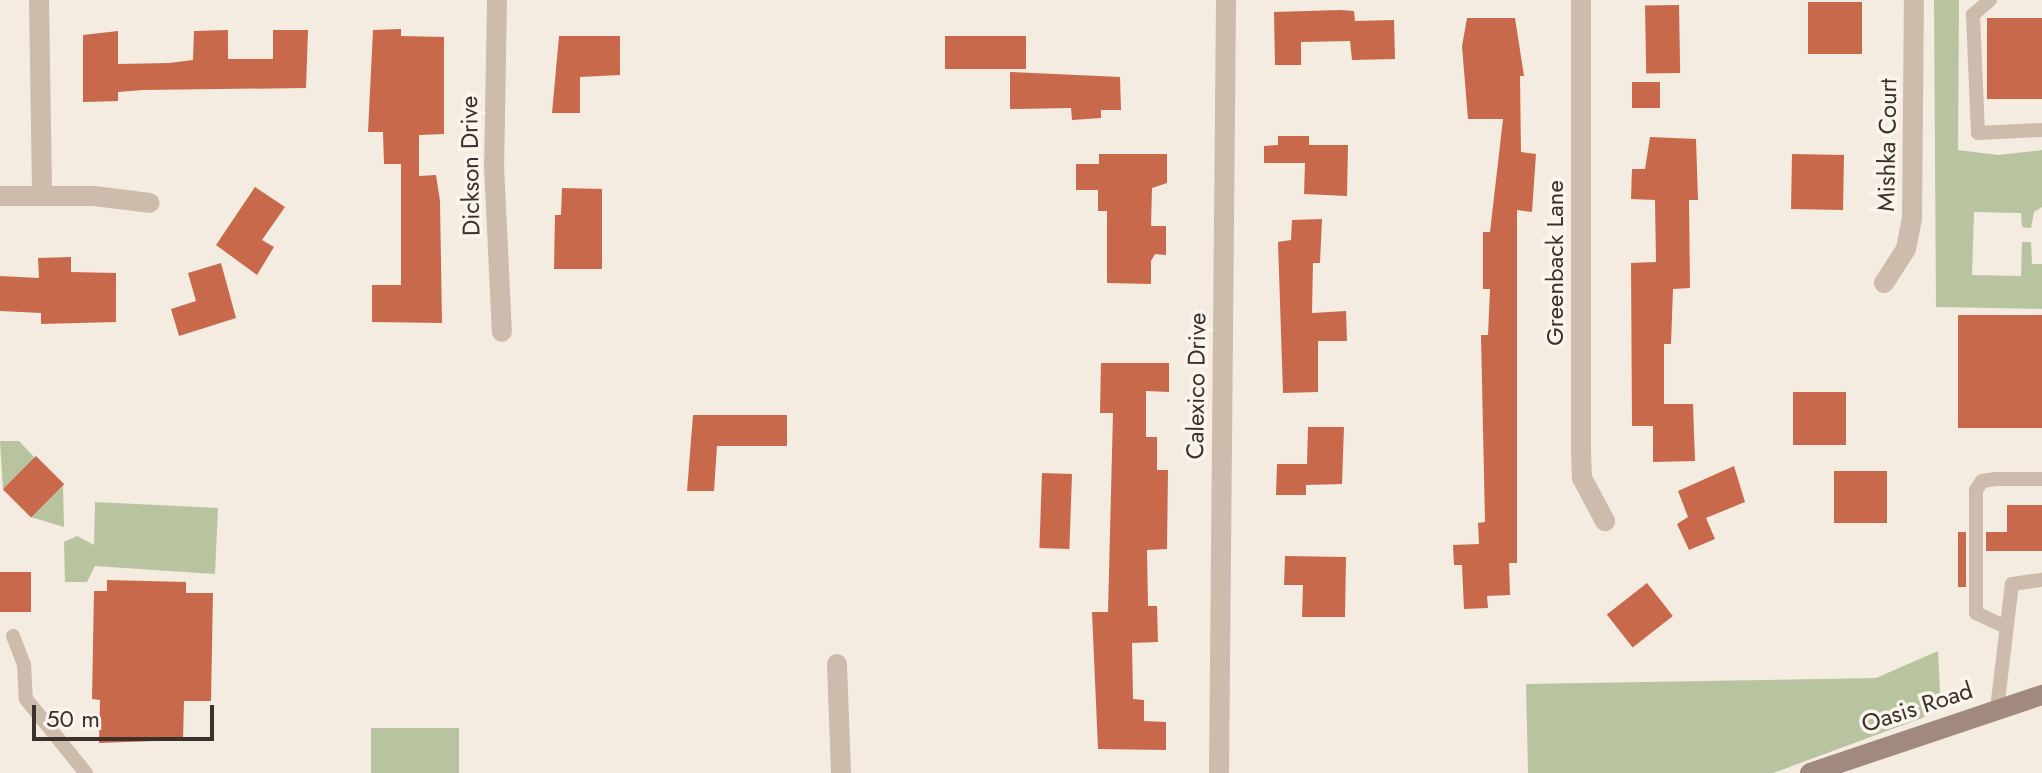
<!DOCTYPE html>
<style>
body{margin:0}
#map{position:relative;width:2042px;height:773px;overflow:hidden;background:#f4ebe1;font-family:Jost,sans-serif}
div>[style]{position:absolute}
.green>*{inset:0;background:#b8c4a0;transform-origin:0 0}
.building>*{inset:0;background:#c8694b;transform-origin:0 0}
.service>*{height:14px;margin:-7px;padding:0 7px;transform-origin:7px;border-radius:7px;background:#cdbbac}
.minor>*{height:20px;margin:-10px;padding:0 10px;transform-origin:10px;border-radius:10px;background:#cdbbac}
.secondary>*{height:20px;margin:-10px;padding:0 10px;transform-origin:10px;border-radius:10px;background:#a18a7d}
span{translate:-50% -50%;white-space:nowrap;text-align:center;line-height:1.15;-webkit-text-stroke:7px #fbf5ee;paint-order:stroke}
.street-label{font-size:24px;color:#3b302b}
.scale{position:absolute;left:32px;top:705px;width:182px;height:36px;box-sizing:border-box;border:4px solid #3b302b;border-top:0;padding-left:10px;font-size:24px;line-height:28px;white-space:nowrap;color:#3b302b;-webkit-text-stroke:6px #fbf5ee;paint-order:stroke}
</style>
<div id="map">
<div class="green">
<div style="clip-path:polygon(1934px 0,1959px 0,1958px 150px,1998px 155px,2042px 150px,2042px 207px,2034px 212px,2031px 228px,2022px 227px,2021px 213px,1974px 212px,1972px 275px,2021px 276px,2022px 242px,2031px 242px,2032px 264px,2042px 264px,2042px 309px,1936px 307px)"></div>
<div style="clip-path:polygon(0 441px,19px 441px,35px 458px,3px 489px)"></div>
<div style="clip-path:polygon(63px 486px,64px 527px,31px 517px)"></div>
<div style="clip-path:polygon(95px 502px,218px 508px,215px 574px,95px 566px,87px 582px,65px 582px,64px 542px,77px 536px,94px 545px)"></div>
<div style="clip-path:polygon(1938px 651px,1941px 711px,1773px 773px,1528px 773px,1526px 684px,1876px 678px)"></div>
<div style="left:371px;top:728px;width:88px;height:45px"></div>
</div>
<div class="building">
<div style="left:1808px;top:2px;width:54px;height:52px"></div>
<div style="left:1679px;top:5px;width:68px;height:34px;rotate:89deg"></div>
<div style="clip-path:polygon(1340px 10px,1354px 11px,1355px 21px,1394px 20px,1395px 59px,1352px 60px,1350px 41px,1301px 42px,1301px 65px,1275px 65px,1274px 12px)"></div>
<div style="clip-path:polygon(1467px 18px,1515px 18px,1524px 76px,1520px 76px,1521px 152px,1536px 154px,1532px 212px,1517px 210px,1517px 563px,1509px 563px,1510px 595px,1487px 596px,1488px 608px,1464px 609px,1462px 565px,1454px 565px,1453px 545px,1479px 544px,1478px 523px,1485px 522px,1481px 335px,1488px 335px,1490px 289px,1483px 289px,1483px 232px,1490px 232px,1503px 119px,1468px 119px,1462px 46px)"></div>
<div style="left:2042px;top:18px;width:81px;height:55px;rotate:90deg"></div>
<div style="clip-path:polygon(401px 29px,401px 36px,444px 37px,444px 134px,419px 135px,419px 176px,436px 175px,440px 201px,442px 323px,372px 322px,372px 285px,401px 285px,401px 164px,384px 164px,383px 132px,368px 132px,373px 30px)"></div>
<div style="clip-path:polygon(228px 30px,228px 59px,273px 59px,273px 30px,308px 30px,306px 88px,143px 90px,118px 92px,118px 101px,83px 102px,83px 35px,118px 31px,118px 64px,169px 63px,193px 60px,194px 31px)"></div>
<div style="clip-path:polygon(559px 36px,620px 36px,620px 75px,580px 77px,580px 113px,552px 113px)"></div>
<div style="left:1026px;top:36px;width:33px;height:81px;rotate:90deg"></div>
<div style="clip-path:polygon(1010px 72px,1120px 77px,1121px 110px,1101px 110px,1101px 118px,1072px 120px,1071px 108px,1010px 109px)"></div>
<div style="left:1632px;top:82px;width:28px;height:26px"></div>
<div style="clip-path:polygon(1278px 136px,1309px 136px,1309px 145px,1348px 145px,1347px 196px,1304px 194px,1305px 163px,1264px 163px,1264px 146px,1278px 145px)"></div>
<div style="clip-path:polygon(1650px 137px,1696px 139px,1698px 200px,1689px 200px,1690px 288px,1673px 289px,1671px 344px,1664px 344px,1664px 404px,1693px 404px,1695px 461px,1653px 462px,1653px 426px,1632px 426px,1631px 263px,1656px 262px,1655px 200px,1631px 199px,1632px 169px,1645px 169px)"></div>
<div style="clip-path:polygon(1099px 154px,1167px 154px,1167px 183px,1152px 188px,1151px 226px,1166px 226px,1166px 255px,1155px 254px,1151px 261px,1151px 284px,1107px 283px,1107px 211px,1098px 211px,1098px 190px,1076px 190px,1076px 164px,1099px 164px)"></div>
<div style="left:1792px;top:154px;width:52px;height:55px;rotate:1deg"></div>
<div style="clip-path:polygon(255px 187px,285px 207px,262px 240px,274px 247px,257px 275px,216px 245px)"></div>
<div style="clip-path:polygon(562px 188px,602px 189px,602px 269px,554px 269px,555px 215px,561px 215px)"></div>
<div style="clip-path:polygon(1322px 219px,1320px 263px,1313px 263px,1312px 313px,1346px 311px,1347px 341px,1318px 341px,1318px 392px,1283px 393px,1278px 242px,1291px 240px,1292px 220px)"></div>
<div style="clip-path:polygon(71px 257px,71px 272px,116px 273px,116px 322px,41px 324px,41px 313px,0 311px,0 276px,39px 278px,38px 258px)"></div>
<div style="clip-path:polygon(221px 263px,236px 318px,179px 336px,171px 309px,196px 301px,188px 273px)"></div>
<div style="left:1958px;top:315px;width:84px;height:113px"></div>
<div style="clip-path:polygon(1101px 363px,1169px 363px,1169px 392px,1146px 391px,1146px 437px,1157px 437px,1157px 470px,1168px 470px,1167px 549px,1147px 550px,1148px 606px,1157px 606px,1158px 642px,1132px 643px,1133px 699px,1144px 700px,1144px 721px,1166px 722px,1166px 750px,1098px 749px,1092px 612px,1108px 612px,1113px 413px,1100px 413px)"></div>
<div style="left:1793px;top:392px;width:53px;height:53px"></div>
<div style="clip-path:polygon(693px 415px,787px 415px,787px 446px,717px 446px,714px 491px,687px 491px)"></div>
<div style="clip-path:polygon(1308px 427px,1344px 427px,1342px 484px,1306px 485px,1306px 495px,1276px 495px,1277px 464px,1307px 464px)"></div>
<div style="left:36px;top:456px;width:40px;height:47px;rotate:45deg"></div>
<div style="clip-path:polygon(1734px 466px,1745px 502px,1706px 518px,1715px 539px,1689px 550px,1677px 524px,1688px 517px,1678px 491px)"></div>
<div style="left:1834px;top:471px;width:53px;height:52px"></div>
<div style="left:1072px;top:474px;width:75px;height:30px;rotate:92deg"></div>
<div style="clip-path:polygon(2007px 505px,2042px 505px,2042px 551px,1986px 551px,1986px 532px,2007px 532px)"></div>
<div style="left:1958px;top:532px;width:8px;height:55px"></div>
<div style="clip-path:polygon(1285px 556px,1346px 557px,1345px 617px,1302px 617px,1303px 585px,1284px 585px)"></div>
<div style="left:0;top:572px;width:31px;height:40px"></div>
<div style="clip-path:polygon(107px 580px,186px 582px,186px 593px,213px 593px,211px 701px,184px 701px,183px 740px,99px 743px,100px 700px,92px 699px,94px 591px,107px 591px)"></div>
<div style="left:1647px;top:583px;width:42px;height:51px;rotate:52deg"></div>
</div>
<div class="service">
<div style="left:1990px;top:0;width:23px;rotate:139deg"></div>
<div style="left:1973px;top:15px;width:118px;rotate:87.6deg"></div>
<div style="left:1978px;top:133px;width:64px;rotate:-2.7deg"></div>
<div style="left:2006px;top:627px;width:33px;rotate:-155deg"></div>
<div style="left:1976px;top:613px;width:123px;rotate:-90deg"></div>
<div style="left:1976px;top:490px;width:11px;rotate:-56deg"></div>
<div style="left:1982px;top:481px;width:14px;rotate:-8deg"></div>
<div style="left:1996px;top:479px;width:46px"></div>
<div style="left:13px;top:636px;width:30px;rotate:69deg"></div>
<div style="left:24px;top:664px;width:35px;rotate:87deg"></div>
<div style="left:26px;top:699px;width:95px;rotate:51deg"></div>
<div style="left:1997px;top:709px;width:126px;rotate:-83.2deg"></div>
<div style="left:2012px;top:584px;width:30px;rotate:-8deg"></div>
</div>
<div class="minor">
<div style="left:39px;top:0;width:195px;rotate:89.1deg"></div>
<div style="left:497px;top:0;width:165px;rotate:91deg"></div>
<div style="left:494px;top:165px;width:167px;rotate:87.3deg"></div>
<div style="left:1581px;top:0;width:451px;rotate:90deg"></div>
<div style="left:1581px;top:451px;width:27px;rotate:88deg"></div>
<div style="left:1582px;top:478px;width:49px;rotate:61.9deg"></div>
<div style="left:0;top:196px;width:94px"></div>
<div style="left:94px;top:196px;width:56px;rotate:7.1deg"></div>
<div style="left:1884px;top:283px;width:40px;rotate:-57.1deg"></div>
<div style="left:1906px;top:249px;width:31px;rotate:-79deg"></div>
<div style="left:1912px;top:219px;width:219px;rotate:-89.5deg"></div>
<div style="left:837px;top:664px;width:109px;rotate:87.9deg"></div>
<div style="left:1219px;top:773px;width:773px;rotate:-89.48deg"></div>
</div>
<div class="secondary">
<div style="left:1810px;top:773px;width:245px;rotate:-18.6deg"></div>
</div>
<div class="street-label">
<span style="left:1887px;top:145px;rotate:-89deg">Mishka Court</span>
<span style="left:470px;top:166px;rotate:-91deg">Dickson Drive</span>
<span style="left:1555px;top:263px;rotate:-90deg">Greenback Lane</span>
<span style="left:1196px;top:386px;rotate:-89deg">Calexico Drive</span>
<span style="left:1917px;top:707px;rotate:-18deg">Oasis Road</span>
</div>
<div class="scale">50 m</div>
</div>
